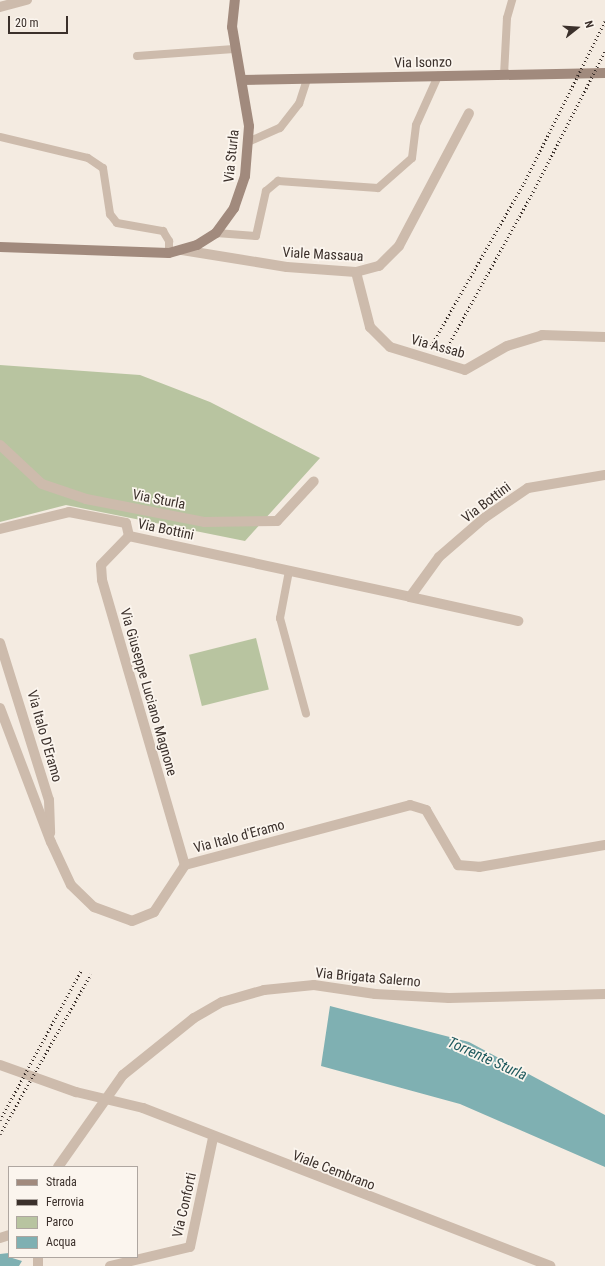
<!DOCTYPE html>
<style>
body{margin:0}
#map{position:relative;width:605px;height:1266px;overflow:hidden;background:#f4ebe1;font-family:"Roboto Condensed",sans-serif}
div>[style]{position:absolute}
.green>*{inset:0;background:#b8c4a0;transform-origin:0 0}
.water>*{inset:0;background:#7fb0b2}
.lane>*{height:8px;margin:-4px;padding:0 4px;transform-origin:4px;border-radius:4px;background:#cdbbac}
.street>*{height:10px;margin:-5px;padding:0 5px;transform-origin:5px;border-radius:5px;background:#cdbbac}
.secondary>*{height:10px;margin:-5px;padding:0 5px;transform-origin:5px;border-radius:5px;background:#a18a7d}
.rail>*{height:3px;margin-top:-1.5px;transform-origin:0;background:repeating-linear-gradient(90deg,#3b302b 0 1px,transparent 0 4px)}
span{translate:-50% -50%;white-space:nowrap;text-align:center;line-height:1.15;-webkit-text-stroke:3.5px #fbf5ee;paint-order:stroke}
.street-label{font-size:14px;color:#3b302b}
.water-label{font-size:15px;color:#1f5a5e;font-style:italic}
.legend{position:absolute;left:8px;top:1166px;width:130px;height:92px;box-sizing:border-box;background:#fbf5ee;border:1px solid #aea6a0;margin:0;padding:5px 7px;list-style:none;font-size:12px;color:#3b302b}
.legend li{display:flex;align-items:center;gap:8px;height:20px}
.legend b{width:20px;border:1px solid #aea6a0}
.north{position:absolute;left:557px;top:8px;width:40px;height:40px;-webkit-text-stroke:3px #fbf5ee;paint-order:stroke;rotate:73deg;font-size:11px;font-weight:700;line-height:16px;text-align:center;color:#3b302b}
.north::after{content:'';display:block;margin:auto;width:14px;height:18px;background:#3b302b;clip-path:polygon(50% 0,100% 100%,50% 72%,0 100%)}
.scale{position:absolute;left:8px;top:16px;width:60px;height:18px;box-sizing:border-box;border:2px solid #3b302b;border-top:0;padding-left:5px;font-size:12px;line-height:14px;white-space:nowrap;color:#3b302b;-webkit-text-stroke:3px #fbf5ee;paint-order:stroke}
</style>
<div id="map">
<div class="green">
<div style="clip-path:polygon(0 365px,140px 375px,210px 402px,320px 458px,245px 541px,66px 505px,0 522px)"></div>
<div style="left:256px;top:638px;width:53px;height:69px;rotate:76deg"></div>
</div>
<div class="water">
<div style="clip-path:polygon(330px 1006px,469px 1042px,605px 1115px,605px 1167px,460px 1104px,321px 1066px)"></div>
<div style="clip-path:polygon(9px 1253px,9px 1257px,22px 1261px,19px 1266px,0 1266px,0 1254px)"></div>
</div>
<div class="lane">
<div style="left:137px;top:56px;width:97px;rotate:-4.1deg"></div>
<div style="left:504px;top:75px;width:57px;rotate:-87deg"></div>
<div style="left:507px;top:18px;width:19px;rotate:-74deg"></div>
<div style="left:0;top:137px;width:90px;rotate:13.4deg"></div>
<div style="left:88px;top:158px;width:18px;rotate:34deg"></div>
<div style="left:103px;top:168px;width:47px;rotate:81.3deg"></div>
<div style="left:110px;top:214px;width:11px;rotate:52deg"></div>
<div style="left:117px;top:223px;width:47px;rotate:9.9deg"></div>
<div style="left:163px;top:231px;width:12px;rotate:59deg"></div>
<div style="left:169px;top:241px;width:12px;rotate:90deg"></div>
<div style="left:248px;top:142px;width:35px;rotate:-24deg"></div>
<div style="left:280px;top:128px;width:31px;rotate:-52deg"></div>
<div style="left:299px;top:104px;width:26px;rotate:-72deg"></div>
<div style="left:216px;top:233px;width:40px;rotate:4.3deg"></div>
<div style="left:256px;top:236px;width:46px;rotate:-77.5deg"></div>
<div style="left:266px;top:191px;width:16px;rotate:-40deg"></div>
<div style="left:278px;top:181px;width:100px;rotate:4deg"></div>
<div style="left:378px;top:188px;width:45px;rotate:-41.4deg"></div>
<div style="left:412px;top:158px;width:33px;rotate:-83deg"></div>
<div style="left:416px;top:125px;width:54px;rotate:-65.8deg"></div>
<div style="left:289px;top:571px;width:48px;rotate:100.8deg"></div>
<div style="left:280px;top:618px;width:99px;rotate:74.8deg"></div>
</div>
<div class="street">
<div style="left:0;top:7px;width:28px;rotate:-15deg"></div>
<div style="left:182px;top:250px;width:106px;rotate:9.2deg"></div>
<div style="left:287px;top:267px;width:69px;rotate:4.1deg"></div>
<div style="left:356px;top:272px;width:24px;rotate:-15deg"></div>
<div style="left:379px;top:266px;width:28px;rotate:-45deg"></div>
<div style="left:399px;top:246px;width:150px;rotate:-62.2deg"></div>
<div style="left:356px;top:272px;width:57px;rotate:75.7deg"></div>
<div style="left:370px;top:327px;width:28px;rotate:45deg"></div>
<div style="left:390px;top:347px;width:78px;rotate:17deg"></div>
<div style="left:465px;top:370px;width:48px;rotate:-29.7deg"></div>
<div style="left:507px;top:346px;width:37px;rotate:-17deg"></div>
<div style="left:542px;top:335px;width:63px;rotate:1.8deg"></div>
<div style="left:0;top:445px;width:57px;rotate:42.9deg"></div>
<div style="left:42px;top:484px;width:46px;rotate:18.8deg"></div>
<div style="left:86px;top:499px;width:120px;rotate:11deg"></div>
<div style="left:204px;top:522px;width:73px;rotate:-0.8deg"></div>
<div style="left:277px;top:521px;width:54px;rotate:-47.2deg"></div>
<div style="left:0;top:529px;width:71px;rotate:-13.8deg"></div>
<div style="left:69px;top:512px;width:58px;rotate:10.9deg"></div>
<div style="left:126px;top:523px;width:13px;rotate:77deg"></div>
<div style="left:129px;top:536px;width:288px;rotate:12.2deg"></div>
<div style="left:410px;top:597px;width:49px;rotate:-54.1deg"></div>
<div style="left:439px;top:557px;width:60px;rotate:-40.9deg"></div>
<div style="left:484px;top:518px;width:53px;rotate:-34.3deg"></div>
<div style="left:528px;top:488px;width:78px;rotate:-9.6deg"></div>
<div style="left:129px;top:536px;width:40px;rotate:134deg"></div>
<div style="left:101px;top:565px;width:15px;rotate:86deg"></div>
<div style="left:102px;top:580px;width:297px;rotate:73.8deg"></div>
<div style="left:410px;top:597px;width:111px;rotate:12.5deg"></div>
<div style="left:0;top:643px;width:164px;rotate:72.7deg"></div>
<div style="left:49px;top:800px;width:33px;rotate:88deg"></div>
<div style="left:0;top:708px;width:143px;rotate:69.2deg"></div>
<div style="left:51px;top:842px;width:47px;rotate:65.1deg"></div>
<div style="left:71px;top:885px;width:32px;rotate:44deg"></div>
<div style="left:94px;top:907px;width:40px;rotate:20.2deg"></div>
<div style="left:132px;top:921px;width:24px;rotate:-22deg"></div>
<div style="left:154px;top:912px;width:56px;rotate:-56.6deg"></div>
<div style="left:185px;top:865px;width:233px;rotate:-14.9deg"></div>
<div style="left:410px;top:805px;width:17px;rotate:17deg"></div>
<div style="left:426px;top:810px;width:64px;rotate:59.8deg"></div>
<div style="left:458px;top:865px;width:21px;rotate:5deg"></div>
<div style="left:479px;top:867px;width:128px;rotate:-9.9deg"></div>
<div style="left:0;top:1065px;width:81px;rotate:19.6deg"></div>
<div style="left:76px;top:1092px;width:69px;rotate:13.4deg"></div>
<div style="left:143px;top:1108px;width:437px;rotate:21.2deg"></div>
<div style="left:58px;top:1167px;width:113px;rotate:-54.8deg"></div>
<div style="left:123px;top:1075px;width:91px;rotate:-38.8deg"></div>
<div style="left:194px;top:1018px;width:32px;rotate:-30deg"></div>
<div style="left:222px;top:1002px;width:44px;rotate:-15.9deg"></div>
<div style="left:264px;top:990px;width:50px;rotate:-5.7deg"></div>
<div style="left:314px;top:985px;width:62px;rotate:8.4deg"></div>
<div style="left:375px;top:994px;width:74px;rotate:3.1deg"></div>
<div style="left:449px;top:998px;width:156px;rotate:-1.5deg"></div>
<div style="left:0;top:1238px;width:9px;rotate:-18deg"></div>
<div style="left:38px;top:1257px;width:9px;rotate:90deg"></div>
<div style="left:110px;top:1266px;width:82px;rotate:-13.4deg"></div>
<div style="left:190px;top:1247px;width:111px;rotate:-78.1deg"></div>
</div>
<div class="secondary">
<div style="left:242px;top:80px;width:363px;rotate:-1.1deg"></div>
<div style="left:0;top:247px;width:169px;rotate:2deg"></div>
<div style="left:169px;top:253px;width:29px;rotate:-16deg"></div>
<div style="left:197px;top:245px;width:22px;rotate:-32deg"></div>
<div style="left:216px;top:233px;width:31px;rotate:-54deg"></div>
<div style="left:234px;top:208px;width:34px;rotate:-71deg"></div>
<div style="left:245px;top:176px;width:50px;rotate:-85.4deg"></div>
<div style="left:249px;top:126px;width:100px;rotate:-99.7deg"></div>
<div style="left:232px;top:27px;width:27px;rotate:-84deg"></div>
</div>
<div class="rail">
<div style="left:431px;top:346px;width:188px;rotate:-60.3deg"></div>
<div style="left:524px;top:183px;width:181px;rotate:-63.4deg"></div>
<div style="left:444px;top:353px;width:188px;rotate:-61.1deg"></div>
<div style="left:535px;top:188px;width:154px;rotate:-62.9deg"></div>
<div style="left:0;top:1120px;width:170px;rotate:-61.5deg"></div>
<div style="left:0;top:1134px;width:184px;rotate:-60.4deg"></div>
</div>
<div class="street-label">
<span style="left:423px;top:62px;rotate:-1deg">Via Isonzo</span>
<span style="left:231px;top:156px;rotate:-84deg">Via Sturla</span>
<span style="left:323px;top:254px;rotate:3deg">Viale Massaua</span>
<span style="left:438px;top:346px;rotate:15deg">Via Assab</span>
<span style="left:159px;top:499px;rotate:11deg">Via Sturla</span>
<span style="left:486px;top:502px;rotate:-37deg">Via Bottini</span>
<span style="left:166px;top:529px;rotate:12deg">Via Bottini</span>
<span style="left:149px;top:692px;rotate:74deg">Via Giuseppe Luciano Magnone</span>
<span style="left:45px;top:736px;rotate:74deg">Via Italo D'Eramo</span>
<span style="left:239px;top:836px;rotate:-15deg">Via Italo d'Eramo</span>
<span style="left:368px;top:977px;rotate:5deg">Via Brigata Salerno</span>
<span style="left:334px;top:1170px;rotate:21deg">Viale Cembrano</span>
<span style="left:184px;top:1205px;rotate:-77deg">Via Conforti</span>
</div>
<div class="water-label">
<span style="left:487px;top:1059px;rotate:24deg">Torrente Sturla</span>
</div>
<ul class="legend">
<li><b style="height:5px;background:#a18a7d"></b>Strada</li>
<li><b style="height:5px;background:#3b302b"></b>Ferrovia</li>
<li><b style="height:11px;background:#b8c4a0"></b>Parco</li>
<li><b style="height:11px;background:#7fb0b2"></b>Acqua</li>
</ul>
<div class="north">N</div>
<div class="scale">20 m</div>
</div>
